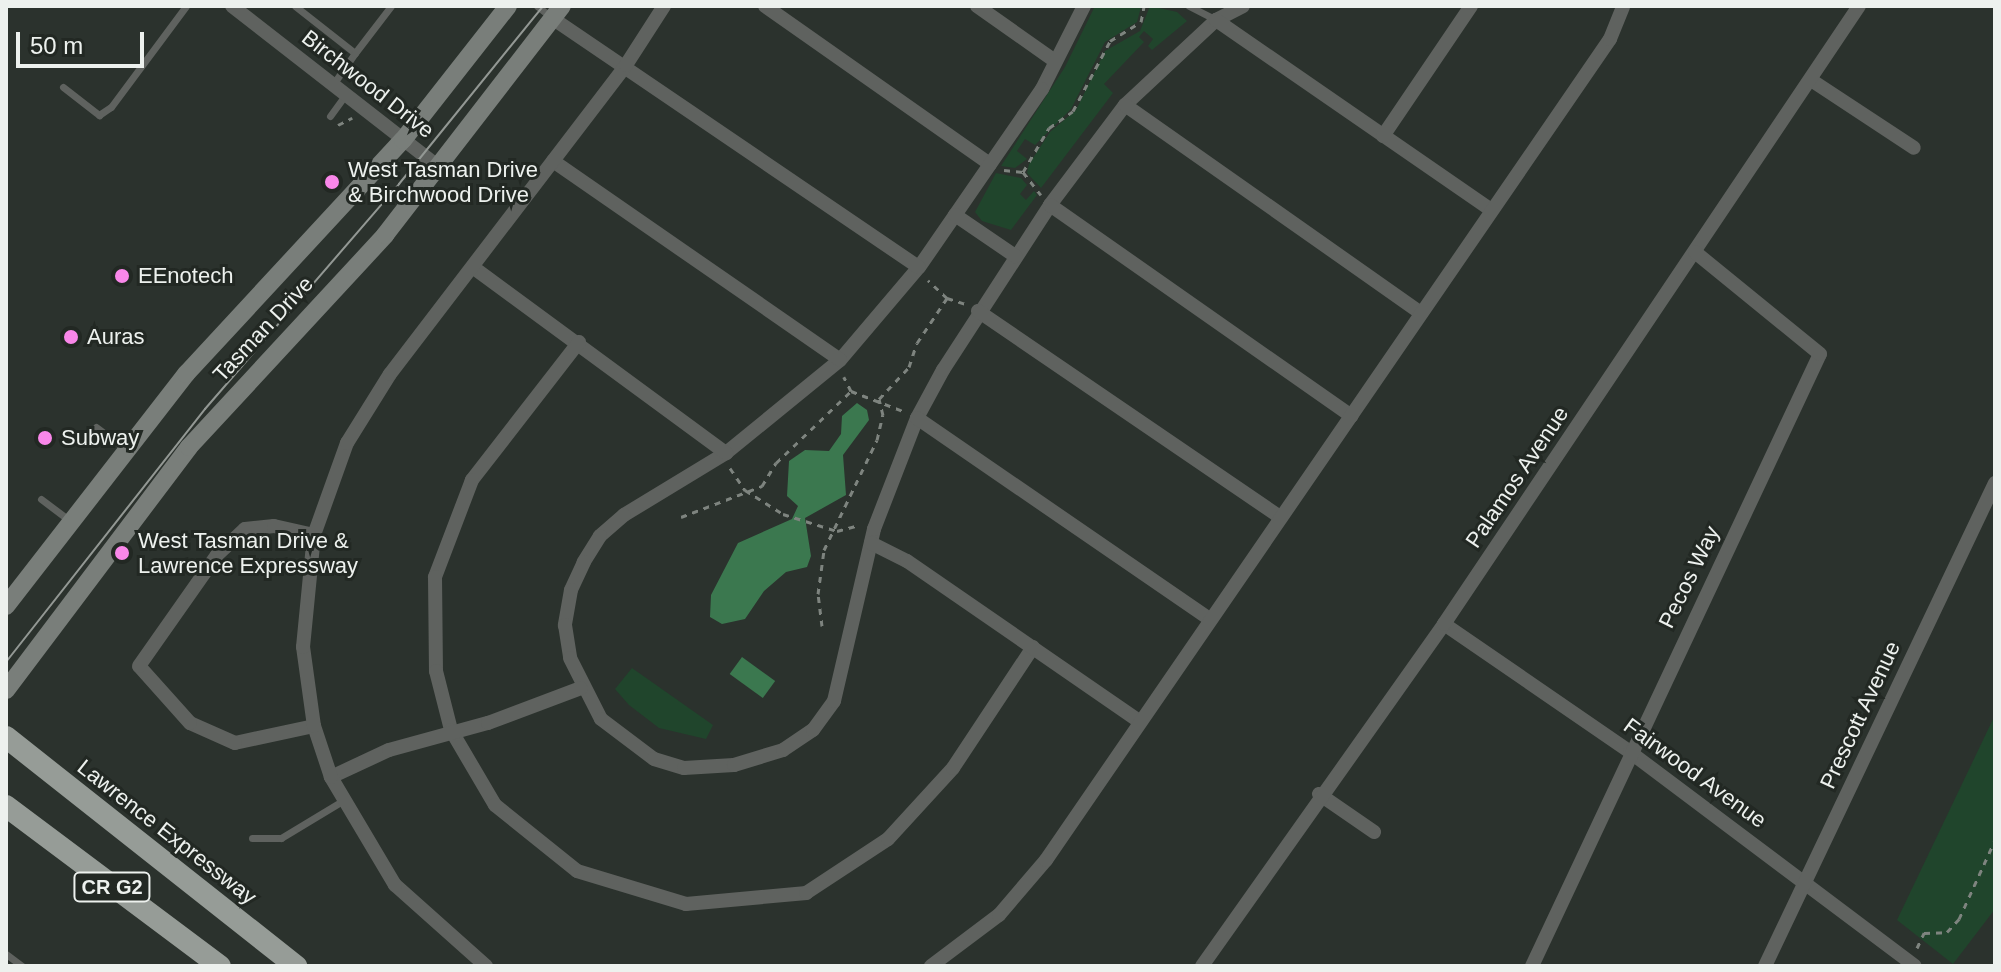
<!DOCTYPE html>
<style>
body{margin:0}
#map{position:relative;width:2001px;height:972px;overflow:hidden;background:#2b322d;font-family:Arial,sans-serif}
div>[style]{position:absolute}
.green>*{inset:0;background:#20452c}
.water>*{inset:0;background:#3b784f;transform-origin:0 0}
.path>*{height:3px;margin-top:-1.5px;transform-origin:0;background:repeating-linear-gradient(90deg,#7e847f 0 6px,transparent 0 12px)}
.service>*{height:7px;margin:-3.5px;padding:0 3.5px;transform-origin:3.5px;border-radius:3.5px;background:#5f625f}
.minor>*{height:14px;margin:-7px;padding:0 7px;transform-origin:7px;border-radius:7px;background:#5f625f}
.secondary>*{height:18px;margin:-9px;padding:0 9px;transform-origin:9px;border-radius:9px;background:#797e7a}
.trunk>*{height:22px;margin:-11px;padding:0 11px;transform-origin:11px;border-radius:11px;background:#969c97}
.tram>*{height:2px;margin:-1px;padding:0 1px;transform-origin:1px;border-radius:1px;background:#939894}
.dots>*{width:22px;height:22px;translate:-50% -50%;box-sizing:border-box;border:4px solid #222823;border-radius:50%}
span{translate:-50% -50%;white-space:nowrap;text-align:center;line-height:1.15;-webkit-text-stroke:6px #222823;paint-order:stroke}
.shield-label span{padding:2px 6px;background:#222823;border:2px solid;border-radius:6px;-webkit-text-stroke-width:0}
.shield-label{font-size:20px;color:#edf1ee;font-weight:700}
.street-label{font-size:22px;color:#edf1ee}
.poi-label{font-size:22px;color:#edf1ee}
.left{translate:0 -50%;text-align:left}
.frame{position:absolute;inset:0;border:8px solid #edf1ee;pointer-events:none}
.scale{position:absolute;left:16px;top:32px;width:128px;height:36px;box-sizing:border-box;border:4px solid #edf1ee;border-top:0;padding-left:10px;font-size:24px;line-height:28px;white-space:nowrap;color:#edf1ee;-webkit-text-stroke:6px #222823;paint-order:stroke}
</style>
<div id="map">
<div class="green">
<div style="clip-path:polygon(1095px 6px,1141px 7px,1137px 22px,1105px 42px,1071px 109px,1035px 145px,1025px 139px,1017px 151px,1027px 159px,1015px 168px,1001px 166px,1065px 67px)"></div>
<div style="clip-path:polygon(1150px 6px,1177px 12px,1187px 21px,1152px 50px,1148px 46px,1153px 39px,1144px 31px,1139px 37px,1144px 42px,1104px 84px,1113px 93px,1041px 188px,1027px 173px,1029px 164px,1050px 132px,1076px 110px,1105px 51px,1140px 31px)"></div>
<div style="clip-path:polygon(996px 173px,1021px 178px,1027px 185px,1020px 194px,1026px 200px,1034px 191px,1037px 195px,1011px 230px,982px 221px,975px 212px)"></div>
<div style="clip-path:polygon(632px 668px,713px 725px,706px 739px,659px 728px,629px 705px,615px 689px)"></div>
<div style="clip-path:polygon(1995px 715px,1995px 909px,1953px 964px,1897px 920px)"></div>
</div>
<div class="water">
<div style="clip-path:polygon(857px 403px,867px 410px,869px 420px,843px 455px,846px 495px,805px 518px,811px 556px,807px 567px,786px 572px,764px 591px,745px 619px,722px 624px,710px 617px,711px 595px,738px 543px,792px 519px,798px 506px,787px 496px,789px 461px,805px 450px,829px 451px,841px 434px,842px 416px)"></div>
<div style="left:742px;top:657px;width:41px;height:21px;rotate:36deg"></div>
</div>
<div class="path">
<div style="left:338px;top:125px;width:16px;rotate:-27deg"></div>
<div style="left:1004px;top:170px;width:19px;rotate:6deg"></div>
<div style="left:1023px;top:172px;width:29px;rotate:52deg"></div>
<div style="left:1023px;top:172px;width:51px;rotate:-59.4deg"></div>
<div style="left:1049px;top:128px;width:29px;rotate:-35deg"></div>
<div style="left:1073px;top:111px;width:79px;rotate:-62.1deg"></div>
<div style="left:1110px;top:41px;width:36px;rotate:-32deg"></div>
<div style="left:1141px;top:22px;width:16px;rotate:-79deg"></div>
<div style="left:947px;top:298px;width:20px;rotate:18deg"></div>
<div style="left:851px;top:391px;width:56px;rotate:21deg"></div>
<div style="left:730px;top:468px;width:27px;rotate:56deg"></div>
<div style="left:745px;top:490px;width:45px;rotate:32.3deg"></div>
<div style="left:783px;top:514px;width:57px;rotate:17.5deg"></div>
<div style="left:837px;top:531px;width:23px;rotate:-15deg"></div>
<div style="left:681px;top:517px;width:87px;rotate:-20.9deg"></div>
<div style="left:762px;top:486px;width:27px;rotate:-59deg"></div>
<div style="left:776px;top:463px;width:104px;rotate:-43.8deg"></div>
<div style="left:851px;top:391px;width:16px;rotate:-117deg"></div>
<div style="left:822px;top:626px;width:32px;rotate:-97deg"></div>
<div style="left:818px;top:594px;width:44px;rotate:-82.2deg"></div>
<div style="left:824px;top:550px;width:122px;rotate:-64.3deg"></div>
<div style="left:877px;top:440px;width:26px;rotate:-77deg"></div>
<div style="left:883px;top:415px;width:16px;rotate:-104deg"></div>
<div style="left:879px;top:399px;width:44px;rotate:-46.8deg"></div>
<div style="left:909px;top:367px;width:25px;rotate:-72deg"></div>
<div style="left:917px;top:343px;width:54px;rotate:-56.3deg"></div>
<div style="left:947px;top:298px;width:26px;rotate:-137deg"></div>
<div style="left:1917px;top:948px;width:17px;rotate:-65deg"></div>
<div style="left:1924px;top:933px;width:23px;rotate:-2deg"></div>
<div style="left:1947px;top:932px;width:18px;rotate:-47deg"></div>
<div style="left:1959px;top:919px;width:87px;rotate:-65.5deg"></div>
</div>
<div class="service">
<div style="left:295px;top:6px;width:76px;rotate:38.1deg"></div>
<div style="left:355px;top:53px;width:38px;rotate:125deg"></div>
<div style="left:537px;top:6px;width:18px;rotate:38deg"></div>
<div style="left:1189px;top:6px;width:30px;rotate:27deg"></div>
<div style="left:355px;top:53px;width:59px;rotate:-52.5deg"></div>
<div style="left:63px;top:87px;width:46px;rotate:37.9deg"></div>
<div style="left:99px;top:115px;width:14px;rotate:-34deg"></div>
<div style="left:111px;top:107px;width:126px;rotate:-53.4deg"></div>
<div style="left:330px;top:116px;width:26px;rotate:-54deg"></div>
<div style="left:96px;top:427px;width:38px;rotate:37deg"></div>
<div style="left:41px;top:499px;width:38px;rotate:37deg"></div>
<div style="left:252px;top:838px;width:29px"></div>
<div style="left:281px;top:838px;width:74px;rotate:-31.1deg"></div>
<div style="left:6px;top:954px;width:20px;rotate:37deg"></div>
</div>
<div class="minor">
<div style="left:232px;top:6px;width:262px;rotate:37.9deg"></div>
<div style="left:765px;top:6px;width:275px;rotate:35.1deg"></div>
<div style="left:977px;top:6px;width:95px;rotate:35.2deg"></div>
<div style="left:1084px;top:6px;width:93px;rotate:116.8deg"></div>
<div style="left:1042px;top:89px;width:216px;rotate:124.6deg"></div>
<div style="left:919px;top:267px;width:122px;rotate:130.3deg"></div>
<div style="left:840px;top:360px;width:147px;rotate:140.8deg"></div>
<div style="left:726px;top:453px;width:119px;rotate:148.7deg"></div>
<div style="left:624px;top:515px;width:32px;rotate:139deg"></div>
<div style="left:600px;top:536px;width:31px;rotate:122deg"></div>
<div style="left:584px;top:562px;width:31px;rotate:115deg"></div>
<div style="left:571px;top:590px;width:36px;rotate:100deg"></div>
<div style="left:565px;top:625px;width:33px;rotate:81deg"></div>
<div style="left:570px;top:658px;width:68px;rotate:63.1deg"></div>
<div style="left:601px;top:719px;width:66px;rotate:37deg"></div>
<div style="left:654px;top:759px;width:31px;rotate:17deg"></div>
<div style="left:684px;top:768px;width:50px;rotate:-3.4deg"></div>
<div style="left:734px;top:765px;width:51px;rotate:-17deg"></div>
<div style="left:783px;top:750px;width:36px;rotate:-34deg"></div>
<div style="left:813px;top:730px;width:36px;rotate:-54deg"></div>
<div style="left:834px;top:701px;width:177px;rotate:-76.9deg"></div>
<div style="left:874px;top:529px;width:119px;rotate:-68.8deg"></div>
<div style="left:917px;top:418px;width:55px;rotate:-61.6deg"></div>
<div style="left:943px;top:370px;width:197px;rotate:-57deg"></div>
<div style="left:1050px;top:205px;width:125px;rotate:-53.1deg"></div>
<div style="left:1125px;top:105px;width:125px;rotate:-43deg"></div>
<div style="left:1216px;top:20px;width:30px;rotate:-27deg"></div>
<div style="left:552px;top:18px;width:443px;rotate:34.2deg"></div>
<div style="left:1216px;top:20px;width:334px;rotate:34.6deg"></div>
<div style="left:1811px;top:80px;width:123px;rotate:33.4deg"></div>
<div style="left:1125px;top:105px;width:362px;rotate:35.1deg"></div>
<div style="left:1383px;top:136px;width:157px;rotate:-55.9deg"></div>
<div style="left:553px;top:161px;width:349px;rotate:34.7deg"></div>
<div style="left:1050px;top:205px;width:368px;rotate:35deg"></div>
<div style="left:955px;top:215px;width:73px;rotate:34.3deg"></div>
<div style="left:474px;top:268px;width:313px;rotate:36.3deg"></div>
<div style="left:978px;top:311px;width:366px;rotate:34.3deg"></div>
<div style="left:579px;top:342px;width:175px;rotate:127.8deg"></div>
<div style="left:472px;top:480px;width:104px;rotate:110.9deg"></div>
<div style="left:435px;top:577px;width:94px;rotate:89.4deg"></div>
<div style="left:436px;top:671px;width:61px;rotate:75.7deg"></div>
<div style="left:451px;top:730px;width:87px;rotate:59.6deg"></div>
<div style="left:495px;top:805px;width:105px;rotate:38.8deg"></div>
<div style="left:577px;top:871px;width:114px;rotate:16.8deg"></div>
<div style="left:686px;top:904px;width:121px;rotate:-5.2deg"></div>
<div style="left:806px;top:893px;width:98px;rotate:-33.4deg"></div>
<div style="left:888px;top:839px;width:96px;rotate:-47.5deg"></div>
<div style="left:953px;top:768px;width:145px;rotate:-56.5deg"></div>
<div style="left:917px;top:418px;width:355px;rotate:34.5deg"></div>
<div style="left:871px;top:543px;width:40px;rotate:26.6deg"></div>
<div style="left:907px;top:561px;width:282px;rotate:34.6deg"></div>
<div style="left:1444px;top:624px;width:226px;rotate:34.5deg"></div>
<div style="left:1630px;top:752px;width:356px;rotate:36.9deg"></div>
<div style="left:314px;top:726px;width:81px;rotate:167.9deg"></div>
<div style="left:235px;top:743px;width:49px;rotate:-156deg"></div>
<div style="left:190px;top:723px;width:76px;rotate:-131.8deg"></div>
<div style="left:139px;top:666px;width:136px;rotate:-54.9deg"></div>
<div style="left:217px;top:555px;width:38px;rotate:-43deg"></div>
<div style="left:245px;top:529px;width:29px;rotate:-6deg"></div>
<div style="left:274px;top:526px;width:41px;rotate:12.7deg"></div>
<div style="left:331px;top:777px;width:64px;rotate:-25deg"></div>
<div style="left:389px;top:750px;width:103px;rotate:-15.3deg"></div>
<div style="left:488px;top:723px;width:99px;rotate:-20.6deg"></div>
<div style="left:1319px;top:794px;width:67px;rotate:34.6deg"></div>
<div style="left:486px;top:966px;width:122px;rotate:-138.3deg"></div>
<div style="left:395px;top:885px;width:126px;rotate:-120.7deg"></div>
<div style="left:331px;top:777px;width:54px;rotate:-108.4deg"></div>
<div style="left:314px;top:726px;width:80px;rotate:-97.9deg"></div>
<div style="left:303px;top:647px;width:113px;rotate:-84.4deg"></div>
<div style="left:314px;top:535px;width:98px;rotate:-70.3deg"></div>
<div style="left:347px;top:443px;width:81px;rotate:-58.1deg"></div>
<div style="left:390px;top:374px;width:389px;rotate:-52.6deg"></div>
<div style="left:626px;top:65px;width:70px;rotate:-57.2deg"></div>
<div style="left:931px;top:966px;width:85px;rotate:-36.9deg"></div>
<div style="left:999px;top:915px;width:72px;rotate:-49.5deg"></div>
<div style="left:1046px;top:860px;width:996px;rotate:-55.51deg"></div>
<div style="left:1610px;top:39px;width:35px;rotate:-68deg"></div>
<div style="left:1202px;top:966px;width:419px;rotate:-54.7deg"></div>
<div style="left:1444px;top:624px;width:744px;rotate:-56.12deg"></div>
<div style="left:1532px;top:966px;width:676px;rotate:-64.8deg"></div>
<div style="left:1820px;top:354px;width:161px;rotate:-140.8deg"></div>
<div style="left:1765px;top:966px;width:535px;rotate:-64.54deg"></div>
</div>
<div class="secondary">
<div style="left:6px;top:606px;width:294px;rotate:-52.2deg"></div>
<div style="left:186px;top:374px;width:319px;rotate:-47.2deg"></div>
<div style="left:403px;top:140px;width:170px;rotate:-51.9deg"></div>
<div style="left:6px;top:690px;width:304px;rotate:-53deg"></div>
<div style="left:189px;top:447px;width:289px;rotate:-47.2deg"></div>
<div style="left:385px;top:235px;width:289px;rotate:-52.3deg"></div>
</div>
<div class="trunk">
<div style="left:6px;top:737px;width:370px;rotate:38.3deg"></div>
<div style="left:6px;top:806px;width:267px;rotate:36.8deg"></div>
</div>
<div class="tram">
<div style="left:6px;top:662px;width:322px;rotate:-51.8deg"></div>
<div style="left:205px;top:409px;width:297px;rotate:-49.2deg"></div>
<div style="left:399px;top:184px;width:229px;rotate:-51deg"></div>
</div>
<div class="dots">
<div style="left:332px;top:182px;background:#f987e9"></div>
<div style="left:122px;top:276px;background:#f987e9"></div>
<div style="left:71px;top:337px;background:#f987e9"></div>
<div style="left:45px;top:438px;background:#f987e9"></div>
<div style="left:122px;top:553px;background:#f987e9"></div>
</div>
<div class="shield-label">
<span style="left:112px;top:887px">CR G2</span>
</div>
<div class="street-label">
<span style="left:368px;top:84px;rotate:38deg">Birchwood Drive</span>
<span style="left:263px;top:329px;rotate:-47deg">Tasman Drive</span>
<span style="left:1517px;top:477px;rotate:-56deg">Palamos Avenue</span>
<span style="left:1689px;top:577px;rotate:-64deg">Pecos Way</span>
<span style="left:1860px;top:715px;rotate:-65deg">Prescott Avenue</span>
<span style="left:1695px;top:773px;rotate:36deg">Fairwood Avenue</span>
<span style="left:167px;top:832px;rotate:38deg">Lawrence Expressway</span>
</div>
<div class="poi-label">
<span class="left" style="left:348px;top:182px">West Tasman Drive<br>&amp; Birchwood Drive</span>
<span class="left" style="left:138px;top:276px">EEnotech</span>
<span class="left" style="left:87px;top:337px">Auras</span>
<span class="left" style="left:61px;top:438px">Subway</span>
<span class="left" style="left:138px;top:553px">West Tasman Drive &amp;<br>Lawrence Expressway</span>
</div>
<div class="frame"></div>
<div class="scale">50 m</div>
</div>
